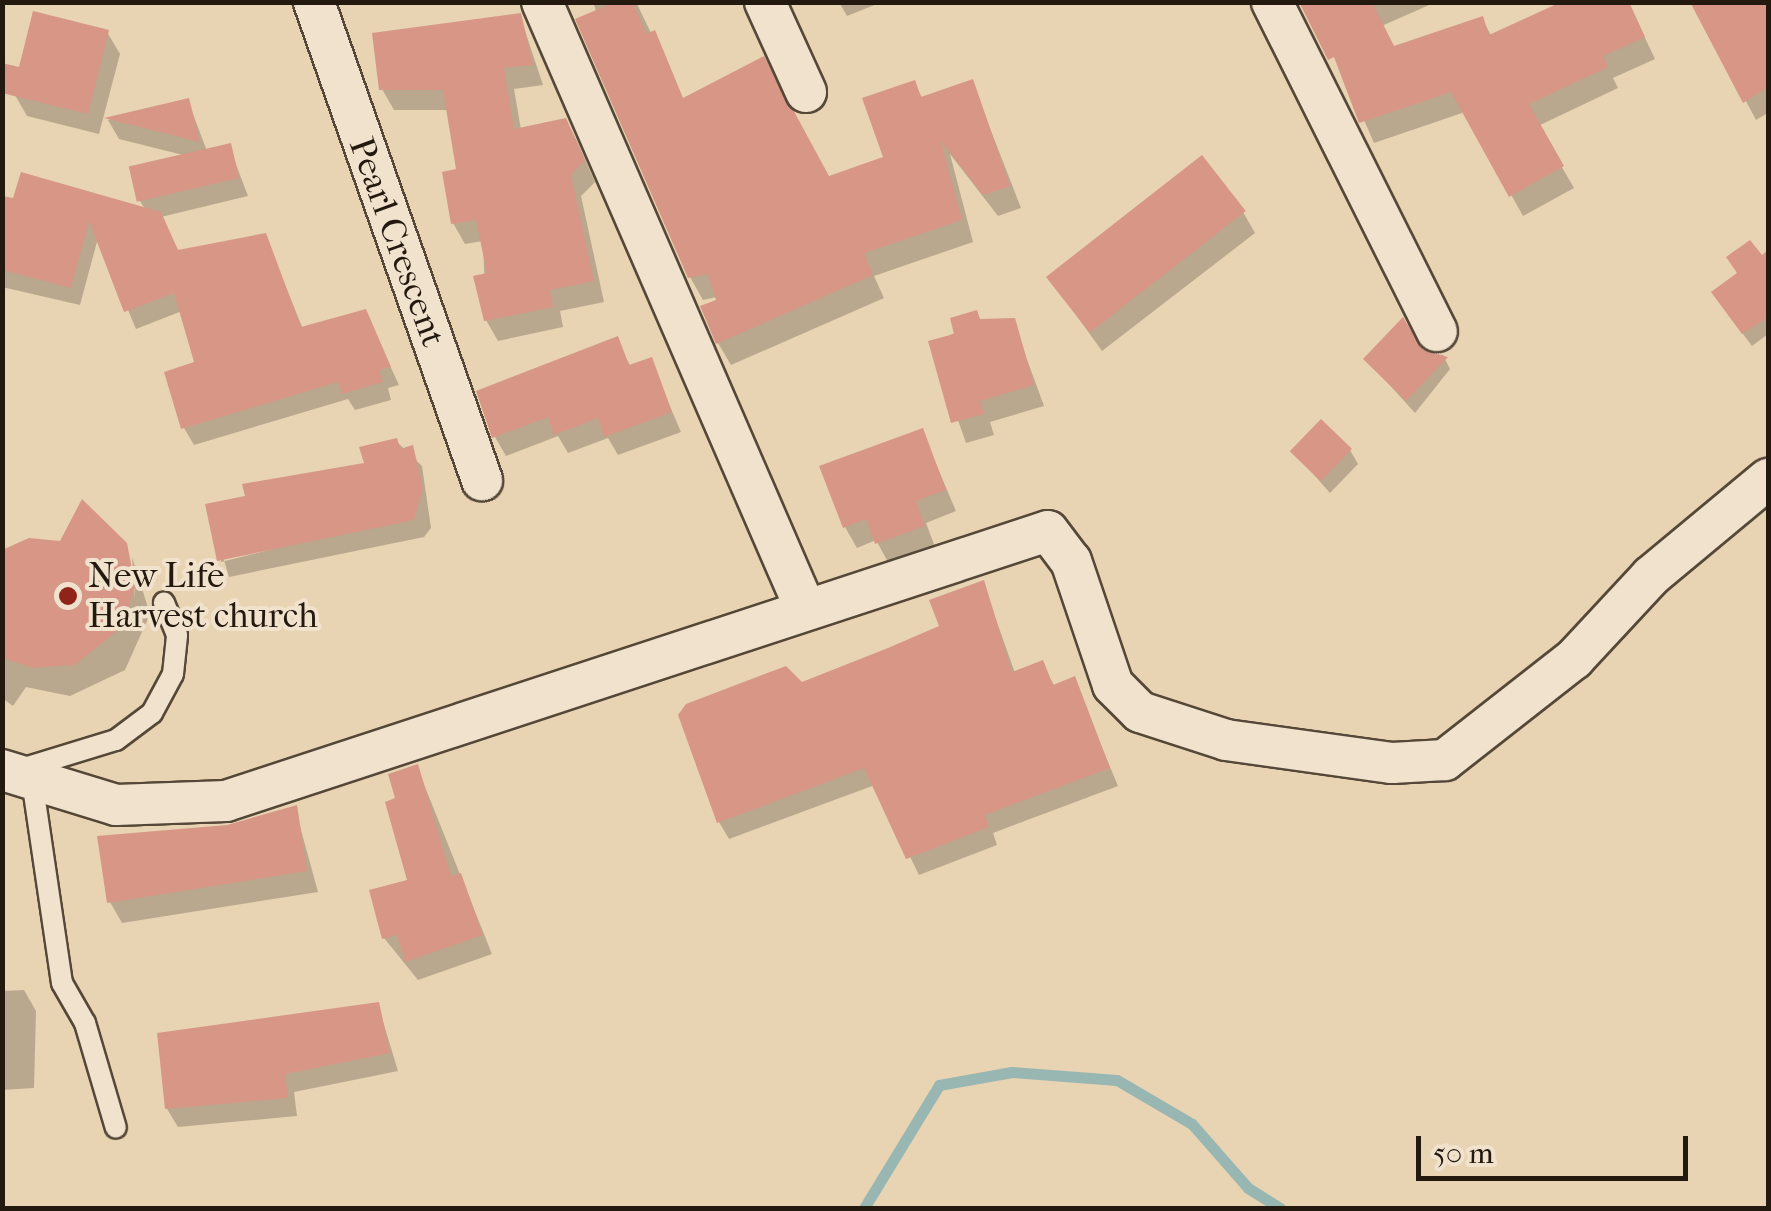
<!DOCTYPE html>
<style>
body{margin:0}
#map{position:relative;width:1771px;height:1211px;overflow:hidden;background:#e8d3b2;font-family:"IM FELL French Canon",serif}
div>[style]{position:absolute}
.shadow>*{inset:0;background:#0003}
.stream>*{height:11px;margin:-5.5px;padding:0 5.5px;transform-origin:5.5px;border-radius:5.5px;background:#98b7b3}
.building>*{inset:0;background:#d79686;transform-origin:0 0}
.roads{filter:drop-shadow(2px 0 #554838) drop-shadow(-2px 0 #554838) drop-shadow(0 2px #554838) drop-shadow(0 -2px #554838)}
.service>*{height:20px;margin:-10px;padding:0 10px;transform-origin:10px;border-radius:10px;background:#f0e2cd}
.minor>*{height:40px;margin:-20px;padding:0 20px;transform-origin:20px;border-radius:20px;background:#f0e2cd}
.dots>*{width:28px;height:28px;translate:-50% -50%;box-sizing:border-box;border:5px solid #f0e2cd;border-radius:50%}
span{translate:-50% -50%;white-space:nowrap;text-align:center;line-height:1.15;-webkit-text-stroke:8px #f0e2cd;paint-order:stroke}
.street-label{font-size:35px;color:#24190f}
.poi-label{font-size:35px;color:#24190f}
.left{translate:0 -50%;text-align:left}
.frame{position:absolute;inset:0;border:5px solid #24190f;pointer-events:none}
.scale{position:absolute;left:1416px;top:1136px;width:272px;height:45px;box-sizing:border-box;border:5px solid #24190f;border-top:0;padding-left:12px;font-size:30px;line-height:35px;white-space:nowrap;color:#24190f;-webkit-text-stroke:8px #f0e2cd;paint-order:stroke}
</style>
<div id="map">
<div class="shadow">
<div style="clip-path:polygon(593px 2px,636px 2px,684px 101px,829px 179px,886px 159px,914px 83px,923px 99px,972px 82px,1021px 208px,998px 216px,950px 154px,973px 242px,874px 276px,884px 298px,731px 365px,718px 343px,717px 297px,703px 300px,690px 277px)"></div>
<div style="clip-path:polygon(839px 2px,882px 2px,847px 16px)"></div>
<div style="clip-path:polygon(1301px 2px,1436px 2px,1327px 50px)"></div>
<div style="clip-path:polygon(1628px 2px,1655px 59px,1613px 78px,1618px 88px,1538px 126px,1574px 188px,1523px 216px,1465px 112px,1374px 143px,1341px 67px,1482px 19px,1492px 37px)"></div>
<div style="clip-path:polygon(1693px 2px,1768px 2px,1768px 113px,1756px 120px)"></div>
<div style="clip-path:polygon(520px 16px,543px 85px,514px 89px,521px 130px,565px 120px,577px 141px,595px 182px,581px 196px,604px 302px,560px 311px,563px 327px,498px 341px,486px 320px,483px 241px,465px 244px,453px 223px,459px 171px,449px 110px,394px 110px,382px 89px)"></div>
<div style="clip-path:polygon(107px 32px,120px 54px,99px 134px,27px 116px,15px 95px)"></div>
<div style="clip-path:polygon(188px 101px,207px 151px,229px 146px,248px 196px,161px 217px,179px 252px,265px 236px,303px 329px,365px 312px,399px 385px,388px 388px,391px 400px,355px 410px,348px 399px,194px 445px,184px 428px,197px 364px,182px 311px,136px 329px,98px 238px,80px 305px,2px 287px,2px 198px,145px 209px,140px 201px,187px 156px,119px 139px,108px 120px)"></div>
<div style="clip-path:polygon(1243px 212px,1255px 233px,1102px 351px,1048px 276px)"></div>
<div style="clip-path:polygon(1750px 243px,1768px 268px,1768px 334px,1752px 346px,1722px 306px)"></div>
<div style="clip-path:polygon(1013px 321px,1044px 406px,990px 422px,994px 435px,966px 443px,931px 343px,981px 322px)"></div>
<div style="clip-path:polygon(616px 339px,631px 367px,650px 360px,681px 432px,618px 455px,608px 438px,568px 453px,558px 436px,506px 456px,495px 437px)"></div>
<div style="clip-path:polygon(1422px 353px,1443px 355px,1450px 369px,1415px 413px,1366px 359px)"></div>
<div style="clip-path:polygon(922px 431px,956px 511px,926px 523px,935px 547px,889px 564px,876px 540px,857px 548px,845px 527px)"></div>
<div style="clip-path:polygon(evenodd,396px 441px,422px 466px,431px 528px,424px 537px,229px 577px,208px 506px,248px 498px,245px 486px,367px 465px,363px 449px,396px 441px,371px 519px,372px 524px,221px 562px,221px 557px,371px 519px)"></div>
<div style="clip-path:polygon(1350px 450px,1358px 464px,1330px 493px,1293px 451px)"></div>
<div style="clip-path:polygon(83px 502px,127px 547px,135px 598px,132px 557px,150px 614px,125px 670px,70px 696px,26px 687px,13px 706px,2px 698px,2px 552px,61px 544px)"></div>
<div style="clip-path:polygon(983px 583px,1015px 673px,1042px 663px,1055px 687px,1074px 680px,1118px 786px,993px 833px,997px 845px,919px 875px,875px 785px,729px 839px,719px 822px,801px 685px,942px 627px)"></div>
<div style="clip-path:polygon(417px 767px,492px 954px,418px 980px,384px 938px,410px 882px,398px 800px)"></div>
<div style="clip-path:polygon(295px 808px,318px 892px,122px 923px,110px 902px,228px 827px)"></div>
<div style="clip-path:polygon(24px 990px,36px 1011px,34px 1088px,2px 1090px,2px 991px)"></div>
<div style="clip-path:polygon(378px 1005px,398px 1071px,294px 1092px,297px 1116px,178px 1127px,167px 1109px)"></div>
</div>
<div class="stream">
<div style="left:864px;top:1208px;width:144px;rotate:-58.6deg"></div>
<div style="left:939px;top:1085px;width:74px;rotate:-10.1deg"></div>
<div style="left:1012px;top:1072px;width:105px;rotate:4.4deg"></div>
<div style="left:1117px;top:1080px;width:87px;rotate:30.4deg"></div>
<div style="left:1192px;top:1124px;width:85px;rotate:48.8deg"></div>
<div style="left:1248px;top:1188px;width:38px;rotate:32deg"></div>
</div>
<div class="building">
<div style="clip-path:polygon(615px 2px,633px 2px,646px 34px,655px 30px,683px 98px,764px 56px,829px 176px,883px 157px,862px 98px,915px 80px,921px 97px,973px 79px,1010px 186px,983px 195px,941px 141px,962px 220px,864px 253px,873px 275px,716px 344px,700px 306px,716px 300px,708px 274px,688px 278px,575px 19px)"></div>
<div style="clip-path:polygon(1299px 2px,1372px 2px,1394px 46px,1483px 16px,1489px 35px,1561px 2px,1629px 2px,1645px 37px,1603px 56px,1608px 67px,1529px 104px,1564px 166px,1509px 197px,1451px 92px,1359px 123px,1334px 57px,1328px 60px)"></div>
<div style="clip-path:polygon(1690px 2px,1768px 2px,1768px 87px,1743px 103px)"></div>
<div style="clip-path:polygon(33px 11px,109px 30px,88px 114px,2px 93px,2px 63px,19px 67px)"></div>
<div style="clip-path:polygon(521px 13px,533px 65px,504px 68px,514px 129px,566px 118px,585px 160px,571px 175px,594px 281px,550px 290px,553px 307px,484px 321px,473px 276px,487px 273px,476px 220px,451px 224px,442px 172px,456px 169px,443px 90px,379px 90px,372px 33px)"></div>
<div style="clip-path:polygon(189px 98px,200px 142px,104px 118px)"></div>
<div style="left:231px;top:143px;width:36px;height:105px;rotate:77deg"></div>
<div style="left:1202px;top:155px;width:71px;height:198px;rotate:52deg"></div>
<div style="clip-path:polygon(21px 172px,161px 212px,178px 250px,266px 233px,301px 327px,366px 309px,391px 367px,379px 370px,383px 382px,342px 394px,338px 382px,181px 429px,164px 372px,194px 362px,174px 293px,124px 312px,89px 221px,71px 288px,2px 270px,2px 196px,13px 198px)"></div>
<div style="clip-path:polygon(1750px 240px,1762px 255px,1768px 250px,1768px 317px,1742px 334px,1711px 292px,1737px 273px,1726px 257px)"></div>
<div style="clip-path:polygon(977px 310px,980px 319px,1015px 318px,1034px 385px,980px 401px,984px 414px,951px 423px,928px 341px,954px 334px,950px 318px)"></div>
<div style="clip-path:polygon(1403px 317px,1423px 350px,1448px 357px,1406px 401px,1363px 359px)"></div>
<div style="clip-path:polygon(618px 336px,629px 365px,652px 357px,672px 412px,604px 437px,598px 418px,554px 435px,548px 417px,492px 438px,476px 391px)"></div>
<div style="left:1321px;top:419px;width:43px;height:45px;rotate:44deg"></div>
<div style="clip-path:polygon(923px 428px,946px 490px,916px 501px,925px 526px,875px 544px,866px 519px,843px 528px,819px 466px)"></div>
<div style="clip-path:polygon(397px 438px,400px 449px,413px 445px,423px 488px,414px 520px,217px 561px,205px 504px,245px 496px,242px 484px,364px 463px,359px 447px)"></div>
<div style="clip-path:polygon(82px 499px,127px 543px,135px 585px,123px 626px,75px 665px,33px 668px,2px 658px,2px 550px,29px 538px,60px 541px)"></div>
<div style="clip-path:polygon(984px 580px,1012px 672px,1043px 660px,1053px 685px,1075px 676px,1110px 768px,985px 815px,989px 827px,906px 859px,864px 768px,717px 823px,678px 715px,686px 704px,786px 666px,802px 682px,888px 648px,939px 626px,929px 600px)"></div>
<div style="clip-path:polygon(418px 764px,451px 876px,461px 873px,483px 935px,405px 962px,397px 935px,382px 939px,369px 890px,407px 880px,385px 802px,395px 798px,388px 774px)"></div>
<div style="clip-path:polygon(297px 805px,307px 871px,107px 903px,97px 836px,227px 825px)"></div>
<div style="clip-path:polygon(379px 1002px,390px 1053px,285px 1074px,288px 1098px,165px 1109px,157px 1033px)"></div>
</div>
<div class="roads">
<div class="service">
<div style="left:21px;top:769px;width:99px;rotate:-17deg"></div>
<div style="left:116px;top:740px;width:45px;rotate:-36.9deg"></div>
<div style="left:152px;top:713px;width:44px;rotate:-61.7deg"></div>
<div style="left:173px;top:674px;width:39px;rotate:-84deg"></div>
<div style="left:177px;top:635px;width:35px;rotate:-112deg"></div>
<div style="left:32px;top:780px;width:205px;rotate:81.6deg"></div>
<div style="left:62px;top:983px;width:46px;rotate:60.1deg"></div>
<div style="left:85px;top:1023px;width:109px;rotate:73.6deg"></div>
</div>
<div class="minor">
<div style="left:314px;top:2px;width:507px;rotate:70.64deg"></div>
<div style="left:542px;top:2px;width:661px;rotate:66.54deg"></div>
<div style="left:765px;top:2px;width:99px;rotate:65.5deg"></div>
<div style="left:1272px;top:2px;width:368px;rotate:63.4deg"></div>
<div style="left:2px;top:770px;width:119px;rotate:17.1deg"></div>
<div style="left:116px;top:805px;width:110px;rotate:-2.1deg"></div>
<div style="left:226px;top:801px;width:865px;rotate:-18.18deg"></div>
<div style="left:1048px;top:531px;width:38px;rotate:53deg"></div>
<div style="left:1071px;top:561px;width:131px;rotate:71.3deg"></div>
<div style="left:1113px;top:685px;width:38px;rotate:45deg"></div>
<div style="left:1140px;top:712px;width:90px;rotate:18deg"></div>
<div style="left:1226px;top:740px;width:168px;rotate:7.9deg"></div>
<div style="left:1392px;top:763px;width:53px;rotate:-3.2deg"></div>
<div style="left:1445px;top:760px;width:164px;rotate:-38.1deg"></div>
<div style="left:1574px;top:659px;width:113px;rotate:-47.1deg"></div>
<div style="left:1651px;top:576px;width:152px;rotate:-39.7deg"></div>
</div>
</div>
<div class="dots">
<div style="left:68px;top:596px;background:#8f2418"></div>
</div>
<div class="street-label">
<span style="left:397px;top:242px;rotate:70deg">Pearl Crescent</span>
</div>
<div class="poi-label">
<span class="left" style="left:88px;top:596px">New Life<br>Harvest church</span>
</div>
<div class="frame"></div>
<div class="scale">50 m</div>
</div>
